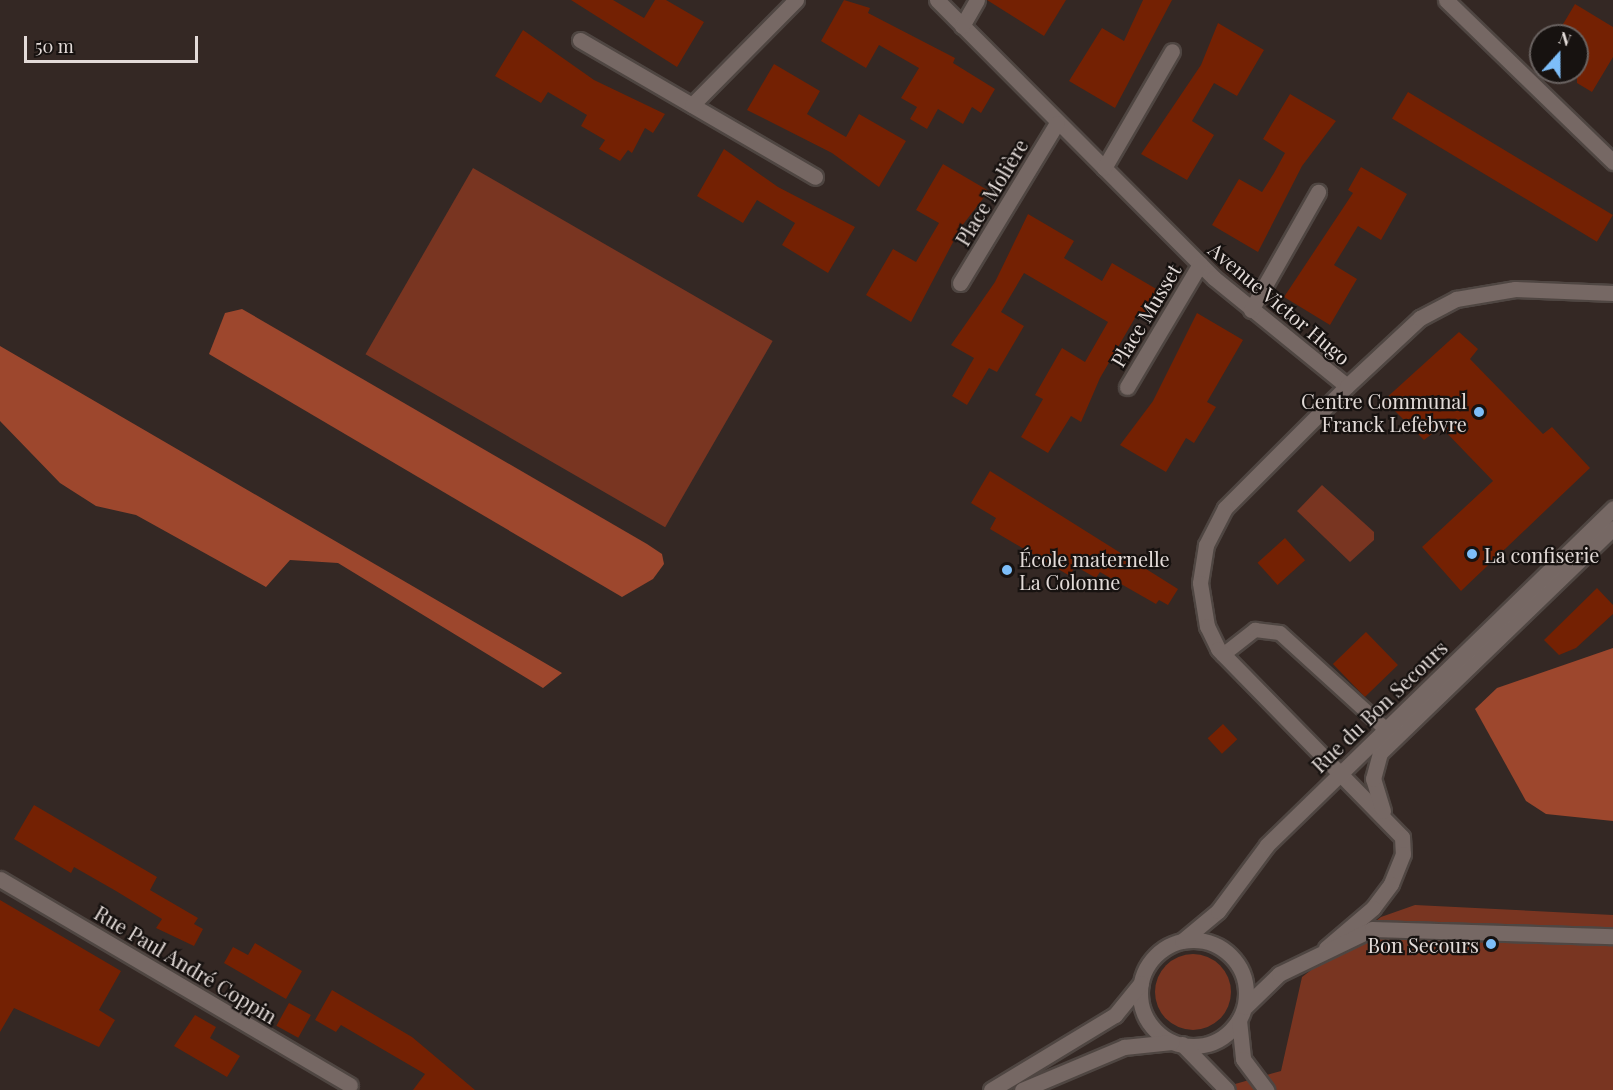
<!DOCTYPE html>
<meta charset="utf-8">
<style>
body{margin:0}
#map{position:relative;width:1613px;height:1090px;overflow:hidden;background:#342824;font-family:"Playfair Display",serif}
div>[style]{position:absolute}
.green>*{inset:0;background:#793521;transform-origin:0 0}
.round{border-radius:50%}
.forest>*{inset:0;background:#9d472d}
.building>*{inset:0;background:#742103;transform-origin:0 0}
.roads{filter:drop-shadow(2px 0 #4f4642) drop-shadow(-2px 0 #4f4642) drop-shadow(0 2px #4f4642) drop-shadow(0 -2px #4f4642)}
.lane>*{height:14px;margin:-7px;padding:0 7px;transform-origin:7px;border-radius:7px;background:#766864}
.street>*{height:15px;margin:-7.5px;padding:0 7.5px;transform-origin:7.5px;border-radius:7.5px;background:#766864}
.secondary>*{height:15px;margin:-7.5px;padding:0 7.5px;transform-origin:7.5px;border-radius:7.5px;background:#766864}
.secondary>.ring{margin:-7.5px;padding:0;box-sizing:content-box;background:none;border:15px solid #766864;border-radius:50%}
.dots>*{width:16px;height:16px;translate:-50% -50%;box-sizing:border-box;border:3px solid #171210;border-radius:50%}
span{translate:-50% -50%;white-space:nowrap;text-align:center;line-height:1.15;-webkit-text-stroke:4.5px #171210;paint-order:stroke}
.street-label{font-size:20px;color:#e3dbd8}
.poi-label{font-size:20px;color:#e3dbd8}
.right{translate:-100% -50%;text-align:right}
.left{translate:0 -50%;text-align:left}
.north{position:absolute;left:1529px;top:24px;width:60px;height:60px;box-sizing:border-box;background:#171210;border:2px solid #696260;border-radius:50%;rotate:21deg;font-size:16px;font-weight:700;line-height:24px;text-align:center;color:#e3dbd8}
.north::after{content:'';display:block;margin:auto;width:21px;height:27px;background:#7dbef9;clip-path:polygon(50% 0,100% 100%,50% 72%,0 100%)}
.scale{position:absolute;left:24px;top:36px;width:174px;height:27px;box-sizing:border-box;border:3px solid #e3dbd8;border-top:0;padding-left:8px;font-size:18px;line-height:21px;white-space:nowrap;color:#e3dbd8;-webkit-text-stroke:4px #171210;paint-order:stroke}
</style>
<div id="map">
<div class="green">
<div style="left:473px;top:168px;width:346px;height:215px;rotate:30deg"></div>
<div style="clip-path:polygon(1322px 485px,1374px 532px,1374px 540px,1350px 562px,1297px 511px)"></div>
<div style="clip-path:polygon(1415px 905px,1613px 915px,1613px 1090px,1214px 1090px,1281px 1071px,1302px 977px,1381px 917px)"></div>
<div class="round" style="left:1155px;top:954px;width:76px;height:76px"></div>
</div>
<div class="forest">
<div style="clip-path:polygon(242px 309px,647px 544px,662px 554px,664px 564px,653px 579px,622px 597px,209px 354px,225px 313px)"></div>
<div style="clip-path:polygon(0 346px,562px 673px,543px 688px,338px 563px,290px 560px,266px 587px,136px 515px,96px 506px,60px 483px,0 421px)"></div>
<div style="clip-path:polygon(1613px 648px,1613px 821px,1546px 814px,1526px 801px,1475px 709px,1497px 688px)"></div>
</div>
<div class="building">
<div style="clip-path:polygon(571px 0,613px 0,644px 18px,655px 0,666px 0,704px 22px,677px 67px)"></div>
<div style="clip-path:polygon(844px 0,870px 8px,868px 13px,955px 58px,953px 63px,995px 89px,981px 113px,972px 107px,963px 124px,938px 109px,927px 129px,910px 119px,917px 107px,901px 98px,919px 68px,879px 45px,866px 68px,821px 41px)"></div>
<div style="clip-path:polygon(987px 0,1066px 0,1044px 36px)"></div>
<div style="clip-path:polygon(1143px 0,1172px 0,1115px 108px,1069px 81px,1102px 28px,1124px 41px)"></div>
<div style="clip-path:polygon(1575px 4px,1613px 27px,1613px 57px,1592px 92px,1577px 83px,1577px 36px,1556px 36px)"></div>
<div style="clip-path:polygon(1218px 23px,1264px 50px,1237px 96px,1214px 83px,1192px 121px,1214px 135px,1187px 180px,1141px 154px,1201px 65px)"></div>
<div style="clip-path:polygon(523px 30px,594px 80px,665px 114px,653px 133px,645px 128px,632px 153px,628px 150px,620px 161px,599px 149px,605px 140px,581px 126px,587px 115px,548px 92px,541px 103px,495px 76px)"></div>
<div style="clip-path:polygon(774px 64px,820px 91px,807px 114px,827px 126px,846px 137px,859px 114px,906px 141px,879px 187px,832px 153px,747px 110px)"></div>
<div style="left:1408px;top:92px;width:239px;height:31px;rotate:31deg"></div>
<div style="clip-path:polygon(1290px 94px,1336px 121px,1302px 166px,1258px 252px,1212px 225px,1239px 179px,1262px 192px,1274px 173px,1285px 153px,1263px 139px)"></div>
<div style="clip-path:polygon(724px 149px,778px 187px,855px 227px,828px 273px,782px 245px,795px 223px,757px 200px,743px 223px,697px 196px)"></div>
<div style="clip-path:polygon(943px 164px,989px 191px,961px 227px,911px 322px,866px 295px,893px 249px,916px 262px,939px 223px,916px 210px)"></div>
<div style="clip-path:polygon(1361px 167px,1407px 194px,1381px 240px,1358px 226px,1334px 265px,1357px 279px,1330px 325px,1284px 297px,1353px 193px,1348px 190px)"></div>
<div style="clip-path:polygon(1028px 214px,1074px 241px,1064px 258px,1102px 281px,1112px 263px,1158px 290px,1145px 314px,1139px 311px,1100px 378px,1081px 422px,1071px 416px,1048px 453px,1021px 437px,1043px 399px,1035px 395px,1062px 348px,1085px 362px,1108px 322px,1024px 273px,1001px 312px,1024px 326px,997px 372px,989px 368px,967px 405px,952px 396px,974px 358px,951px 345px,995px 282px)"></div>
<div style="clip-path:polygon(1197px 313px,1243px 340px,1207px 402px,1216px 407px,1194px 443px,1186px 438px,1166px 472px,1120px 445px,1153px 401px)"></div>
<div style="clip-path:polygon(1459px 332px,1478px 349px,1470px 359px,1543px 434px,1552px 427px,1590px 468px,1461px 591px,1422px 547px,1493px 481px,1441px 427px,1424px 440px,1384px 400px)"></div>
<div style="clip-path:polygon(990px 471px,1178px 589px,1168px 605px,1159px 600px,1156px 604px,1100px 572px,1096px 578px,1075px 566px,1070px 576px,990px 529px,996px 518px,971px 503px)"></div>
<div style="left:1285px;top:538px;width:30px;height:37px;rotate:48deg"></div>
<div style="clip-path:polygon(1597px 588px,1613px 605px,1613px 614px,1576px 648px,1559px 655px,1544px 640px)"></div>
<div style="left:1366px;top:632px;width:46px;height:46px;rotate:46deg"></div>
<div style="left:1223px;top:724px;width:21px;height:21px;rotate:47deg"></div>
<div style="clip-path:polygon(34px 805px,157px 877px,150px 890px,198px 918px,194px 924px,203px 929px,194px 946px,156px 928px,162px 919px,116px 891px,74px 867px,71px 873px,14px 839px)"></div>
<div style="clip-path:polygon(0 900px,121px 971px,99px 1010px,115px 1020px,99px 1047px,14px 1008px,0 1032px)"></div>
<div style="clip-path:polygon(255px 943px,302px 971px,286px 999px,224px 963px,233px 947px,248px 955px)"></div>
<div style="clip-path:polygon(332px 990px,412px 1037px,475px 1090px,413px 1090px,425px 1074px,341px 1025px,336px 1032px,315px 1020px)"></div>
<div style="left:289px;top:1003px;width:25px;height:26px;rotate:29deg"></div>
<div style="clip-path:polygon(195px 1015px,216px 1027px,210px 1038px,240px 1056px,227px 1077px,174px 1046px)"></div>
</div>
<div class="roads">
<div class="lane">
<div style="left:1223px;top:655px;width:41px;rotate:-38deg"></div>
<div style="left:1255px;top:630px;width:25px;rotate:7deg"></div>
<div style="left:1280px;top:633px;width:153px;rotate:42.3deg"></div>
</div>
<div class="street">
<div style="left:937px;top:0;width:392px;rotate:45.1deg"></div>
<div style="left:1214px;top:278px;width:171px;rotate:39.1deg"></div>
<div style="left:1347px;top:386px;width:173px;rotate:135deg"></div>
<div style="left:1225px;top:508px;width:42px;rotate:117.2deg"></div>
<div style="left:1206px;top:545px;width:38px;rotate:99deg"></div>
<div style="left:1200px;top:583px;width:44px;rotate:80.8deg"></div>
<div style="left:1207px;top:626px;width:25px;rotate:64deg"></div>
<div style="left:1218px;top:649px;width:263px;rotate:45.6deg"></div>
<div style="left:1402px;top:837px;width:17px;rotate:87deg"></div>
<div style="left:1403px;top:854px;width:32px;rotate:112deg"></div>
<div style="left:1391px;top:884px;width:30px;rotate:127deg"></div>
<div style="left:1373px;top:908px;width:62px;rotate:139.6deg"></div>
<div style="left:1446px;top:0;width:233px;rotate:44.1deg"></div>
<div style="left:962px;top:26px;width:30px;rotate:-60deg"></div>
<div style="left:580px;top:40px;width:272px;rotate:30.2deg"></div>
<div style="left:692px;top:105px;width:148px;rotate:-45.3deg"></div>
<div style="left:1104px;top:168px;width:135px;rotate:-59.8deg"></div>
<div style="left:960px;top:283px;width:187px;rotate:-58.8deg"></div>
<div style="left:1251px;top:310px;width:136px;rotate:-60.4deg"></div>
<div style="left:1347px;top:386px;width:100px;rotate:-43deg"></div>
<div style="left:1420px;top:318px;width:41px;rotate:-27.8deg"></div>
<div style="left:1456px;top:299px;width:60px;rotate:-9.6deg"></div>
<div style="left:1515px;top:289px;width:98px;rotate:2.3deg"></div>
<div style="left:1127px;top:387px;width:143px;rotate:-59.3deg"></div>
<div style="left:1383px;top:811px;width:34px;rotate:-107deg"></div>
<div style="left:1373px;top:779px;width:27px;rotate:-75deg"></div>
<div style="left:1380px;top:753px;width:324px;rotate:-44deg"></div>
<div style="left:0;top:879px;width:406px;rotate:30.5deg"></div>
</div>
<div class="secondary">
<div class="ring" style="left:1140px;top:940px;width:91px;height:91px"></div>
<div style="left:1182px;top:941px;width:47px;rotate:-39.8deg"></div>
<div style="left:1218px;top:911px;width:82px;rotate:-53.4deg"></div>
<div style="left:1267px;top:845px;width:483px;rotate:-44.2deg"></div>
<div style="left:1245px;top:1007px;width:47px;rotate:-44.1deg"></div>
<div style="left:1279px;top:974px;width:103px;rotate:-25.8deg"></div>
<div style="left:1372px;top:929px;width:241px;rotate:1.7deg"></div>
<div style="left:1239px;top:1020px;width:39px;rotate:84deg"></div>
<div style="left:1243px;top:1059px;width:39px;rotate:53deg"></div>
<div style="left:1182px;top:1044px;width:64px;rotate:45.6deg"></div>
<div style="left:991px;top:1090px;width:145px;rotate:-31.2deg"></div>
<div style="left:1115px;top:1015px;width:41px;rotate:-50.9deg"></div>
<div style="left:1022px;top:1090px;width:111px;rotate:-22.9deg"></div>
<div style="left:1124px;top:1047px;width:48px;rotate:-5.9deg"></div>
</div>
</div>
<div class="dots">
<div style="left:1479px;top:412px;background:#7dbef9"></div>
<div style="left:1472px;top:554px;background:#7dbef9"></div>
<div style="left:1007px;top:570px;background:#7dbef9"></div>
<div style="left:1491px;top:944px;background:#7dbef9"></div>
</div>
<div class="street-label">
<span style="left:991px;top:192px;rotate:-59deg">Place Molière</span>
<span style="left:1280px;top:303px;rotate:40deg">Avenue Victor Hugo</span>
<span style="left:1145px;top:315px;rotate:-59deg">Place Musset</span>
<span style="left:1379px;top:706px;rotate:-44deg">Rue du Bon Secours</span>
<span style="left:186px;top:964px;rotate:31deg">Rue Paul André Coppin</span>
</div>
<div class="poi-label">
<span class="right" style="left:1467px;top:412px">Centre Communal<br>Franck Lefebvre</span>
<span class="left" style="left:1484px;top:554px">La confiserie</span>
<span class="left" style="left:1019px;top:570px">École maternelle<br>La Colonne</span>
<span class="right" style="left:1479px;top:944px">Bon Secours</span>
</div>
<div class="north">N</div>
<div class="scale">50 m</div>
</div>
